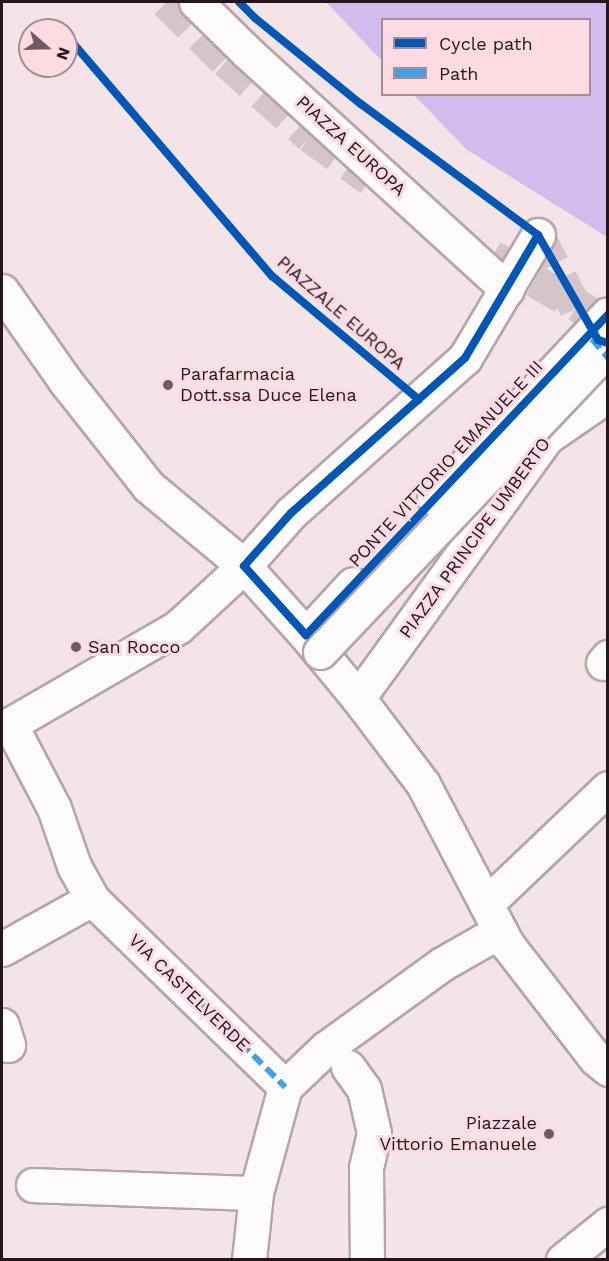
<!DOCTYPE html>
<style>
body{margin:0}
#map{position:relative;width:609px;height:1261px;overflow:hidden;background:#f4e3e7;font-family:"Work Sans",sans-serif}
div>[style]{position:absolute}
.water>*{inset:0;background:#d3bced}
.minor-tunnel>*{height:33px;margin-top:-16.5px;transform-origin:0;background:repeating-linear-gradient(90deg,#d5c4c8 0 33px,transparent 0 49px)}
.major-tunnel>*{height:33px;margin-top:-16.5px;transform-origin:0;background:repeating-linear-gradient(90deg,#d5c4c8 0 33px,transparent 0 49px)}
.roads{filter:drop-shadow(2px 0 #b5a4a9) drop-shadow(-2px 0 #b5a4a9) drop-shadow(0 2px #b5a4a9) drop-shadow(0 -2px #b5a4a9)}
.minor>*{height:33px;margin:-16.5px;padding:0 16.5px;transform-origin:16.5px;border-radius:16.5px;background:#fdfbfb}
.bridges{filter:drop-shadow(2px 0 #b5a4a9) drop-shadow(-2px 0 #b5a4a9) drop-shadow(0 2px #b5a4a9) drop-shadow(0 -2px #b5a4a9)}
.minor-bridge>*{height:33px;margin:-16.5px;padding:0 16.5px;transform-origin:16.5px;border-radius:16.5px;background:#fdfbfb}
.quiet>*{height:6px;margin-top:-3px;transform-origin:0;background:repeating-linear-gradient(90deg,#3ea2ea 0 12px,transparent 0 18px)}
.cycleway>*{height:8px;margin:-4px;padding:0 4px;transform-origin:4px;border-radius:4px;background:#0057b8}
.dots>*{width:16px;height:16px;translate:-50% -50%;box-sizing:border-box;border:3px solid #fcdbe3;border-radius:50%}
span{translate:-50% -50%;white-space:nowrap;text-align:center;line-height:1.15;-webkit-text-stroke:6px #fcdbe3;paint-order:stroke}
.street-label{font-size:18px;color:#27151a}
.poi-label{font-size:18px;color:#27151a}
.left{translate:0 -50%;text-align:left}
.right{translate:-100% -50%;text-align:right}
.frame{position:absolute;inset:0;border:3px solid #27151a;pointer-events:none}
.legend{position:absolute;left:381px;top:18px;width:210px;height:78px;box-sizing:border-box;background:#fcdbe3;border:2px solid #a78c93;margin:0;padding:8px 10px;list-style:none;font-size:18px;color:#27151a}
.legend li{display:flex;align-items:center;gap:12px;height:30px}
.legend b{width:30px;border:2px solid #a78c93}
.north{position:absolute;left:18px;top:18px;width:60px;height:60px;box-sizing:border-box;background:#fcdbe3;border:2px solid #a78c93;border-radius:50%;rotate:110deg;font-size:16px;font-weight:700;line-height:24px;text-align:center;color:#27151a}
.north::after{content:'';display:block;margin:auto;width:21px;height:27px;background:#6f5d62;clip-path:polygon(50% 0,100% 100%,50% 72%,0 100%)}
</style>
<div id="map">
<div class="water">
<div style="clip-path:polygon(326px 2px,607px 2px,607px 237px,466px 149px,414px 95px,590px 94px,590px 20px,382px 20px,382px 61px)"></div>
</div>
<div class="minor-tunnel">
<div style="left:538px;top:235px;width:123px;rotate:62.4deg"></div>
<div style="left:595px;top:344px;width:13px;rotate:48deg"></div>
</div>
<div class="major-tunnel">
<div style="left:166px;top:2px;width:84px;rotate:44.5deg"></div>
<div style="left:226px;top:61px;width:113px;rotate:41.8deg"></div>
<div style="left:310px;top:136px;width:74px;rotate:35.6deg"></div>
<div style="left:492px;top:256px;width:134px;rotate:30deg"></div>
</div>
<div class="roads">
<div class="minor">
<div style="left:196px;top:2px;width:71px;rotate:44.4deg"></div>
<div style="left:247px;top:52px;width:352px;rotate:42.4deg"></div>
<div style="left:2px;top:291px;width:111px;rotate:54.9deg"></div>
<div style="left:66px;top:382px;width:132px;rotate:51.7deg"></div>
<div style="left:148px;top:486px;width:125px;rotate:39.8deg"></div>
<div style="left:244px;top:566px;width:93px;rotate:48.1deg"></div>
<div style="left:306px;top:635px;width:82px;rotate:50.5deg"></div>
<div style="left:358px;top:698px;width:108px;rotate:52.9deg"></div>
<div style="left:423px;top:784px;width:181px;rotate:62.3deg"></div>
<div style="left:507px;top:944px;width:144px;rotate:52.3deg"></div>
<div style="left:595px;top:1058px;width:17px;rotate:40deg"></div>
<div style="left:306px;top:635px;width:69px;rotate:-47.3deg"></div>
<div style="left:603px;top:663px;width:8px;rotate:-50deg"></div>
<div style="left:358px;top:698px;width:322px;rotate:-54.1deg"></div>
<div style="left:547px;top:437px;width:74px;rotate:-34.5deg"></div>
<div style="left:10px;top:724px;width:95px;rotate:62.4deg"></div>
<div style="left:54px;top:808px;width:61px;rotate:71deg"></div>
<div style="left:74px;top:866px;width:38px;rotate:61deg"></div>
<div style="left:92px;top:899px;width:269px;rotate:44.2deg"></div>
<div style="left:2px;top:729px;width:203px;rotate:-30.1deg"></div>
<div style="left:178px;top:627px;width:90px;rotate:-42.7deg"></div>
<div style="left:244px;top:566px;width:71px;rotate:-48.4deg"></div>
<div style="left:291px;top:513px;width:233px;rotate:-41.7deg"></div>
<div style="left:465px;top:358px;width:143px;rotate:-59.3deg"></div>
<div style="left:486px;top:904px;width:168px;rotate:-43.6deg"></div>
<div style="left:2px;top:949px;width:103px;rotate:-29.1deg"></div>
<div style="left:2px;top:1025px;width:21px;rotate:73deg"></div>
<div style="left:348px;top:1067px;width:27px;rotate:54deg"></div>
<div style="left:364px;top:1089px;width:45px;rotate:77.2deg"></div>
<div style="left:374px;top:1133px;width:36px;rotate:103deg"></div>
<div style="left:366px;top:1168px;width:92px;rotate:89.4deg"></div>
<div style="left:33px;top:1185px;width:223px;rotate:2.1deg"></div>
<div style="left:249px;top:1260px;width:67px;rotate:-84deg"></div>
<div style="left:256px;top:1193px;width:110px;rotate:-74.7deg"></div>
<div style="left:285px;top:1087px;width:57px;rotate:-43.6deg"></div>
<div style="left:326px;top:1048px;width:143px;rotate:-35.9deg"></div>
<div style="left:442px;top:964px;width:67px;rotate:-29.6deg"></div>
<div style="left:563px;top:1260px;width:58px;rotate:-38.7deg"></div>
</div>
</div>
<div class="bridges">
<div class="minor-bridge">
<div style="left:434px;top:498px;width:253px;rotate:-46.6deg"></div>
<div style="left:320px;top:652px;width:419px;rotate:-46.5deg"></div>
</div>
</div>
<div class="quiet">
<div style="left:592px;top:339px;width:25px;rotate:50deg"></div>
<div style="left:177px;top:979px;width:153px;rotate:45deg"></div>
</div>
<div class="cycleway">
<div style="left:239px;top:2px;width:23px;rotate:45deg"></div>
<div style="left:255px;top:18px;width:136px;rotate:39.1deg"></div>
<div style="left:361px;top:104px;width:220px;rotate:36.5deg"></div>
<div style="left:538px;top:235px;width:121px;rotate:60.3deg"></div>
<div style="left:598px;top:340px;width:10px;rotate:17deg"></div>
<div style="left:66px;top:35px;width:317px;rotate:49.5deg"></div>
<div style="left:272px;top:276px;width:192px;rotate:40.1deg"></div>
<div style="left:538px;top:235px;width:143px;rotate:120.7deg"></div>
<div style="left:465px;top:358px;width:233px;rotate:138.3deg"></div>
<div style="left:291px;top:513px;width:71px;rotate:131.6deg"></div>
<div style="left:244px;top:566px;width:93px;rotate:48.1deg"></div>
<div style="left:306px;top:635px;width:441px;rotate:-46.7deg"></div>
</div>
<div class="dots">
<div style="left:168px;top:385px;background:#6f5d62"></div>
<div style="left:76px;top:647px;background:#6f5d62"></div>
<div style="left:549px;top:1134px;background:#6f5d62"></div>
</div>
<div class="street-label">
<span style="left:351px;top:146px;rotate:42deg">PIAZZA EUROPA</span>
<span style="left:341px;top:313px;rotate:41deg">PIAZZALE EUROPA</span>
<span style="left:446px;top:464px;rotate:-47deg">PONTE VITTORIO EMANUELE III</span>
<span style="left:475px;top:538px;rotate:-54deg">PIAZZA PRINCIPE UMBERTO</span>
<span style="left:189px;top:993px;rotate:44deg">VIA CASTELVERDE</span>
</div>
<div class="poi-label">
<span class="left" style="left:180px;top:385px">Parafarmacia<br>Dott.ssa Duce Elena</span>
<span class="left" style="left:88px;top:647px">San Rocco</span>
<span class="right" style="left:537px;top:1134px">Piazzale<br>Vittorio Emanuele</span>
</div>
<div class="frame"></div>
<ul class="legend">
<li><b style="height:8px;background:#0057b8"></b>Cycle path</li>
<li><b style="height:8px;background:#3ea2ea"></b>Path</li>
</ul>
<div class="north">N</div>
</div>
